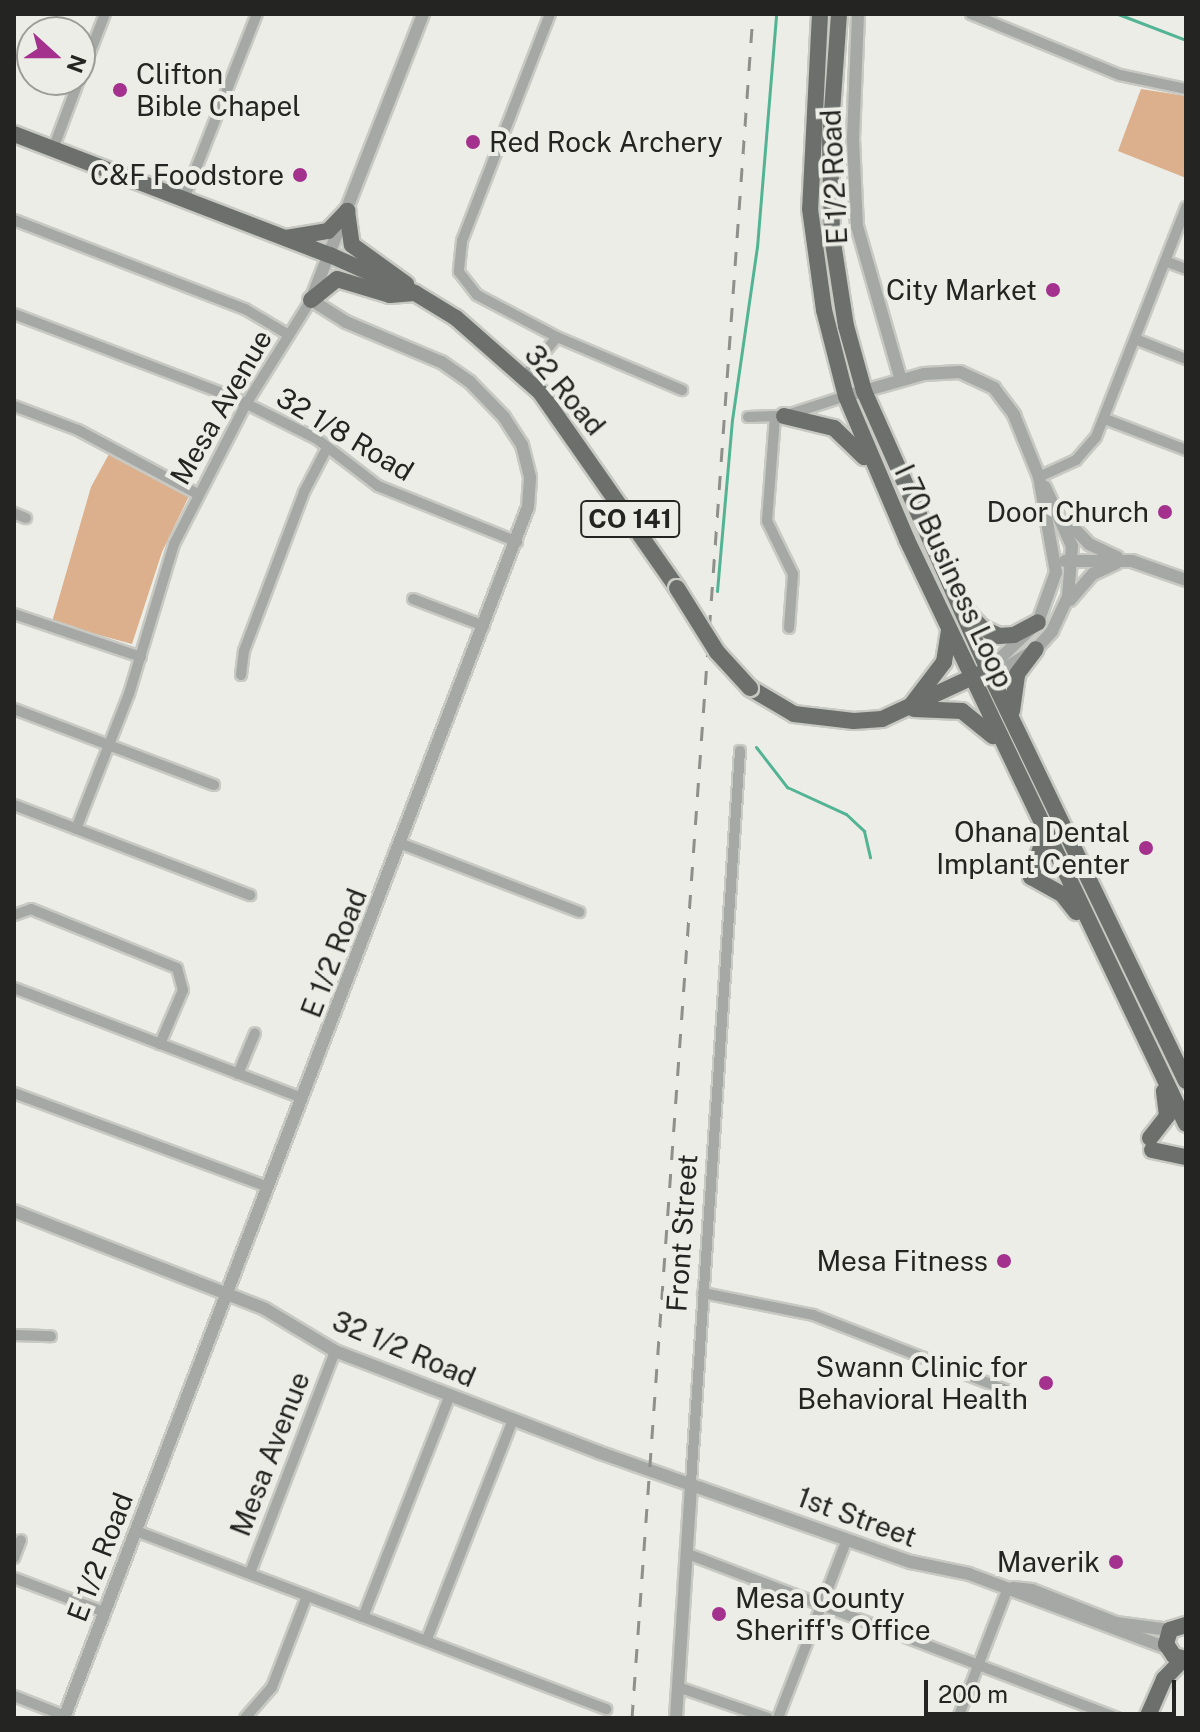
<!DOCTYPE html>
<style>
body{margin:0}
#map{position:relative;width:1200px;height:1732px;overflow:hidden;background:#ecede6;font-family:"Public Sans",sans-serif}
div>[style]{position:absolute}
.green>*{inset:0;background:#dcb08d}
.stream>*{height:3px;margin:-1.5px;padding:0 1.5px;transform-origin:1.5px;border-radius:1.5px;background:#52b495}
.roads{filter:drop-shadow(2px 0 #c8c9c3) drop-shadow(-2px 0 #c8c9c3) drop-shadow(0 2px #c8c9c3) drop-shadow(0 -2px #c8c9c3)}
.minor>*{height:10px;margin:-5px;padding:0 5px;transform-origin:5px;border-radius:5px;background:#a6a8a6}
.tertiary>*{height:12px;margin:-6px;padding:0 6px;transform-origin:6px;border-radius:6px;background:#a6a8a6}
.primary>*{height:16px;margin:-8px;padding:0 8px;transform-origin:8px;border-radius:8px;background:#6c6f6b}
.rail>*{height:3px;margin-top:-1.5px;transform-origin:0;background:repeating-linear-gradient(90deg,#8f908b 0 14px,transparent 0 28px)}
.bridges{filter:drop-shadow(2px 0 #c8c9c3) drop-shadow(-2px 0 #c8c9c3) drop-shadow(0 2px #c8c9c3) drop-shadow(0 -2px #c8c9c3)}
.primary-bridge>*{height:16px;margin:-8px;padding:0 8px;transform-origin:8px;border-radius:8px;background:#6c6f6b}
.dots>*{width:22px;height:22px;translate:-50% -50%;box-sizing:border-box;border:4px solid #ecede6;border-radius:50%}
span{translate:-50% -50%;white-space:nowrap;text-align:center;line-height:1.15;-webkit-text-stroke:8px #ecede6;paint-order:stroke}
.shield-label span{padding:2px 6px;background:#ecede6;border:2px solid;border-radius:6px;-webkit-text-stroke-width:0}
.shield-label{font-size:26px;color:#242522;font-weight:700}
.poi-label{font-size:28px;color:#242522}
.left{translate:0 -50%;text-align:left}
.right{translate:-100% -50%;text-align:right}
.street-label{font-size:28px;color:#242522}
.frame{position:absolute;inset:0;border:16px solid #242522;pointer-events:none}
.north{position:absolute;left:16px;top:16px;width:80px;height:80px;box-sizing:border-box;background:#ecede6;border:2px solid #9c9d98;border-radius:50%;rotate:111deg;font-size:22px;font-weight:700;line-height:32px;text-align:center;color:#242522}
.north::after{content:'';display:block;margin:auto;width:28px;height:36px;background:#a3318d;clip-path:polygon(50% 0,100% 100%,50% 72%,0 100%)}
.scale{position:absolute;left:924px;top:1680px;width:252px;height:36px;box-sizing:border-box;border:4px solid #242522;border-top:0;padding-left:10px;font-size:24px;line-height:28px;white-space:nowrap;color:#242522;-webkit-text-stroke:6px #ecede6;paint-order:stroke}
</style>
<div id="map">
<div class="green">
<div style="clip-path:polygon(1141px 89px,1186px 96px,1186px 178px,1118px 151px)"></div>
<div style="clip-path:polygon(109px 454px,190px 494px,162px 552px,132px 644px,52px 622px,91px 487px)"></div>
</div>
<div class="stream">
<div style="left:1118px;top:14px;width:73px;rotate:20.9deg"></div>
<div style="left:717px;top:591px;width:172px;rotate:-85deg"></div>
<div style="left:732px;top:420px;width:175px;rotate:-81.8deg"></div>
<div style="left:757px;top:247px;width:234px;rotate:-85.3deg"></div>
<div style="left:756px;top:747px;width:51px;rotate:52.2deg"></div>
<div style="left:787px;top:787px;width:65px;rotate:24.6deg"></div>
<div style="left:846px;top:814px;width:25px;rotate:43deg"></div>
<div style="left:864px;top:831px;width:27px;rotate:77deg"></div>
</div>
<div class="roads">
<div class="minor">
<div style="left:550px;top:14px;width:243px;rotate:111.2deg"></div>
<div style="left:462px;top:241px;width:31px;rotate:96deg"></div>
<div style="left:459px;top:272px;width:29px;rotate:52deg"></div>
<div style="left:477px;top:295px;width:90px;rotate:27.7deg"></div>
<div style="left:557px;top:337px;width:136px;rotate:23deg"></div>
<div style="left:971px;top:14px;width:161px;rotate:22.3deg"></div>
<div style="left:1120px;top:75px;width:67px;rotate:12deg"></div>
<div style="left:80px;top:78px;width:69px;rotate:-68.7deg"></div>
<div style="left:53px;top:149px;width:74px;rotate:-69.4deg"></div>
<div style="left:184px;top:199px;width:199px;rotate:-68.5deg"></div>
<div style="left:14px;top:220px;width:248px;rotate:21.1deg"></div>
<div style="left:245px;top:309px;width:51px;rotate:30.6deg"></div>
<div style="left:1165px;top:261px;width:22px;rotate:21deg"></div>
<div style="left:14px;top:314px;width:234px;rotate:20.8deg"></div>
<div style="left:233px;top:397px;width:94px;rotate:26.6deg"></div>
<div style="left:317px;top:439px;width:77px;rotate:37.6deg"></div>
<div style="left:378px;top:486px;width:150px;rotate:21.9deg"></div>
<div style="left:1135px;top:339px;width:55px;rotate:21.4deg"></div>
<div style="left:525px;top:376px;width:50px;rotate:-50.6deg"></div>
<div style="left:14px;top:406px;width:68px;rotate:20.6deg"></div>
<div style="left:78px;top:430px;width:136px;rotate:28.1deg"></div>
<div style="left:748px;top:417px;width:36px;rotate:-2deg"></div>
<div style="left:784px;top:416px;width:65px;rotate:-17.9deg"></div>
<div style="left:775px;top:417px;width:104px;rotate:94.4deg"></div>
<div style="left:767px;top:521px;width:59px;rotate:63.9deg"></div>
<div style="left:793px;top:574px;width:54px;rotate:94.2deg"></div>
<div style="left:1105px;top:419px;width:87px;rotate:20.9deg"></div>
<div style="left:1039px;top:477px;width:41px;rotate:-24.7deg"></div>
<div style="left:1076px;top:460px;width:30px;rotate:-49deg"></div>
<div style="left:1096px;top:437px;width:247px;rotate:-68.6deg"></div>
<div style="left:14px;top:513px;width:13px;rotate:23deg"></div>
<div style="left:413px;top:599px;width:76px;rotate:20.8deg"></div>
<div style="left:14px;top:614px;width:134px;rotate:18.7deg"></div>
<div style="left:241px;top:675px;width:24px;rotate:-83deg"></div>
<div style="left:244px;top:651px;width:170px;rotate:-69.3deg"></div>
<div style="left:304px;top:492px;width:50px;rotate:-62.4deg"></div>
<div style="left:14px;top:709px;width:214px;rotate:20.8deg"></div>
<div style="left:14px;top:805px;width:253px;rotate:20.9deg"></div>
<div style="left:76px;top:829px;width:145px;rotate:-68.6deg"></div>
<div style="left:129px;top:694px;width:157px;rotate:-73.3deg"></div>
<div style="left:174px;top:544px;width:157px;rotate:-62.8deg"></div>
<div style="left:246px;top:404px;width:123px;rotate:-58deg"></div>
<div style="left:402px;top:844px;width:190px;rotate:21deg"></div>
<div style="left:14px;top:915px;width:18px;rotate:-19deg"></div>
<div style="left:31px;top:909px;width:157px;rotate:22deg"></div>
<div style="left:177px;top:968px;width:23px;rotate:75deg"></div>
<div style="left:183px;top:990px;width:59px;rotate:113.1deg"></div>
<div style="left:14px;top:988px;width:308px;rotate:20.9deg"></div>
<div style="left:238px;top:1074px;width:44px;rotate:-67.5deg"></div>
<div style="left:14px;top:1093px;width:271px;rotate:20.3deg"></div>
<div style="left:703px;top:1293px;width:112px;rotate:11.3deg"></div>
<div style="left:813px;top:1315px;width:213px;rotate:21.2deg"></div>
<div style="left:14px;top:1335px;width:37px;rotate:2deg"></div>
<div style="left:691px;top:1483px;width:734px;rotate:-86.17deg"></div>
<div style="left:136px;top:1531px;width:503px;rotate:20.74deg"></div>
<div style="left:688px;top:1554px;width:460px;rotate:20.9deg"></div>
<div style="left:14px;top:1558px;width:19px;rotate:-69deg"></div>
<div style="left:250px;top:1573px;width:238px;rotate:-69deg"></div>
<div style="left:14px;top:1578px;width:96px;rotate:20.7deg"></div>
<div style="left:363px;top:1617px;width:238px;rotate:-68.6deg"></div>
<div style="left:427px;top:1639px;width:235px;rotate:-68.6deg"></div>
<div style="left:678px;top:1687px;width:95px;rotate:19deg"></div>
<div style="left:14px;top:1696px;width:55px;rotate:21.4deg"></div>
<div style="left:245px;top:1718px;width:41px;rotate:-48.9deg"></div>
<div style="left:272px;top:1687px;width:97px;rotate:-69deg"></div>
<div style="left:778px;top:1718px;width:192px;rotate:-68.9deg"></div>
<div style="left:958px;top:1718px;width:139px;rotate:-69deg"></div>
</div>
<div class="tertiary">
<div style="left:858px;top:14px;width:125px;rotate:92.3deg"></div>
<div style="left:853px;top:139px;width:87px;rotate:87.4deg"></div>
<div style="left:857px;top:226px;width:160px;rotate:74.1deg"></div>
<div style="left:846px;top:396px;width:81px;rotate:-15.8deg"></div>
<div style="left:924px;top:374px;width:36px;rotate:-3deg"></div>
<div style="left:960px;top:372px;width:38px;rotate:25deg"></div>
<div style="left:994px;top:388px;width:34px;rotate:53deg"></div>
<div style="left:1014px;top:415px;width:67px;rotate:68deg"></div>
<div style="left:1039px;top:477px;width:97px;rotate:79.9deg"></div>
<div style="left:1056px;top:572px;width:53px;rotate:109.8deg"></div>
<div style="left:1038px;top:622px;width:69px;rotate:136.2deg"></div>
<div style="left:1068px;top:522px;width:30px;rotate:46deg"></div>
<div style="left:1089px;top:544px;width:31px;rotate:25deg"></div>
<div style="left:1065px;top:561px;width:67px"></div>
<div style="left:1132px;top:561px;width:57px;rotate:19.4deg"></div>
<div style="left:1070px;top:600px;width:35px;rotate:-49deg"></div>
<div style="left:1093px;top:574px;width:26px;rotate:-25deg"></div>
<div style="left:988px;top:670px;width:19px;rotate:-9deg"></div>
<div style="left:1007px;top:667px;width:34px;rotate:-32deg"></div>
<div style="left:1036px;top:649px;width:24px;rotate:-48deg"></div>
<div style="left:1052px;top:631px;width:38px;rotate:-65deg"></div>
<div style="left:1068px;top:597px;width:51px;rotate:-85.5deg"></div>
<div style="left:1072px;top:546px;width:65px;rotate:-114.6deg"></div>
<div style="left:14px;top:1211px;width:269px;rotate:21.3deg"></div>
<div style="left:265px;top:1309px;width:82px;rotate:31deg"></div>
<div style="left:335px;top:1351px;width:282px;rotate:21deg"></div>
<div style="left:598px;top:1452px;width:332px;rotate:19.4deg"></div>
<div style="left:911px;top:1562px;width:59px;rotate:11.7deg"></div>
<div style="left:969px;top:1574px;width:211px;rotate:20.5deg"></div>
<div style="left:1013px;top:1588px;width:19px;rotate:6deg"></div>
<div style="left:1032px;top:1590px;width:90px;rotate:21.4deg"></div>
<div style="left:1116px;top:1623px;width:54px;rotate:7.4deg"></div>
<div style="left:64px;top:1718px;width:1297px;rotate:-69.04deg"></div>
<div style="left:528px;top:507px;width:30px;rotate:-86deg"></div>
<div style="left:530px;top:477px;width:33px;rotate:-104deg"></div>
<div style="left:522px;top:445px;width:33px;rotate:-123deg"></div>
<div style="left:504px;top:417px;width:49px;rotate:-134.2deg"></div>
<div style="left:470px;top:382px;width:35px;rotate:-145deg"></div>
<div style="left:441px;top:362px;width:103px;rotate:-157.2deg"></div>
<div style="left:346px;top:322px;width:41px;rotate:-147.8deg"></div>
<div style="left:311px;top:300px;width:307px;rotate:-68.6deg"></div>
<div style="left:676px;top:1718px;width:235px;rotate:-86.3deg"></div>
</div>
<div class="primary">
<div style="left:820px;top:14px;width:195px;rotate:92.9deg"></div>
<div style="left:810px;top:209px;width:102px;rotate:82.1deg"></div>
<div style="left:824px;top:310px;width:89px;rotate:75.7deg"></div>
<div style="left:846px;top:396px;width:156px;rotate:67deg"></div>
<div style="left:907px;top:540px;width:647px;rotate:64.46deg"></div>
<div style="left:839px;top:14px;width:126px;rotate:94.1deg"></div>
<div style="left:830px;top:140px;width:96px;rotate:88.8deg"></div>
<div style="left:832px;top:236px;width:91px;rotate:81.2deg"></div>
<div style="left:846px;top:326px;width:67px;rotate:74.5deg"></div>
<div style="left:864px;top:391px;width:305px;rotate:66deg"></div>
<div style="left:988px;top:670px;width:456px;rotate:64.3deg"></div>
<div style="left:14px;top:134px;width:338px;rotate:21deg"></div>
<div style="left:330px;top:255px;width:93px;rotate:24.1deg"></div>
<div style="left:415px;top:293px;width:48px;rotate:31.4deg"></div>
<div style="left:456px;top:318px;width:112px;rotate:41.4deg"></div>
<div style="left:540px;top:392px;width:239px;rotate:55deg"></div>
<div style="left:347px;top:211px;width:34px;rotate:82deg"></div>
<div style="left:352px;top:245px;width:67px;rotate:35.8deg"></div>
<div style="left:286px;top:238px;width:43px;rotate:-9.5deg"></div>
<div style="left:328px;top:231px;width:28px;rotate:-46deg"></div>
<div style="left:311px;top:300px;width:33px;rotate:-39deg"></div>
<div style="left:337px;top:279px;width:55px;rotate:16.8deg"></div>
<div style="left:390px;top:295px;width:24px;rotate:-5deg"></div>
<div style="left:784px;top:416px;width:51px;rotate:13.5deg"></div>
<div style="left:834px;top:428px;width:42px;rotate:44deg"></div>
<div style="left:968px;top:613px;width:21px;rotate:47deg"></div>
<div style="left:982px;top:628px;width:19px;rotate:25deg"></div>
<div style="left:999px;top:636px;width:15px;rotate:-4deg"></div>
<div style="left:1014px;top:635px;width:27px;rotate:-28deg"></div>
<div style="left:750px;top:688px;width:51px;rotate:30.6deg"></div>
<div style="left:794px;top:714px;width:60px;rotate:6.7deg"></div>
<div style="left:854px;top:721px;width:28px;rotate:-4deg"></div>
<div style="left:882px;top:719px;width:107px;rotate:-24.9deg"></div>
<div style="left:912px;top:704px;width:53px;rotate:-52.7deg"></div>
<div style="left:944px;top:662px;width:31px;rotate:-81deg"></div>
<div style="left:914px;top:709px;width:48px;rotate:2.4deg"></div>
<div style="left:962px;top:711px;width:40px;rotate:39deg"></div>
<div style="left:1012px;top:711px;width:37px;rotate:-82deg"></div>
<div style="left:1017px;top:674px;width:31px;rotate:-53deg"></div>
<div style="left:1031px;top:877px;width:35px;rotate:29deg"></div>
<div style="left:1062px;top:894px;width:23px;rotate:52deg"></div>
<div style="left:1031px;top:877px;width:44px;rotate:-71.6deg"></div>
<div style="left:1150px;top:1138px;width:28px;rotate:-52deg"></div>
<div style="left:1167px;top:1116px;width:25px;rotate:-97deg"></div>
<div style="left:1152px;top:1150px;width:35px;rotate:12deg"></div>
<div style="left:1186px;top:1625px;width:17px;rotate:163deg"></div>
<div style="left:1170px;top:1630px;width:15px;rotate:106deg"></div>
<div style="left:1166px;top:1644px;width:14px;rotate:56deg"></div>
<div style="left:1174px;top:1656px;width:12px;rotate:14deg"></div>
<div style="left:1147px;top:1718px;width:43px;rotate:-66.4deg"></div>
<div style="left:1164px;top:1679px;width:28px;rotate:-46deg"></div>
</div>
</div>
<div class="rail">
<div style="left:632px;top:1718px;width:1708px;rotate:-85.94deg"></div>
</div>
<div class="bridges">
<div class="primary-bridge">
<div style="left:677px;top:588px;width:75px;rotate:58deg"></div>
<div style="left:717px;top:652px;width:49px;rotate:47.5deg"></div>
</div>
</div>
<div class="dots">
<div style="left:120px;top:90px;background:#a3318d"></div>
<div style="left:473px;top:142px;background:#a3318d"></div>
<div style="left:300px;top:175px;background:#a3318d"></div>
<div style="left:1053px;top:290px;background:#a3318d"></div>
<div style="left:1165px;top:512px;background:#a3318d"></div>
<div style="left:1146px;top:848px;background:#a3318d"></div>
<div style="left:1004px;top:1261px;background:#a3318d"></div>
<div style="left:1046px;top:1383px;background:#a3318d"></div>
<div style="left:1116px;top:1562px;background:#a3318d"></div>
<div style="left:719px;top:1614px;background:#a3318d"></div>
</div>
<div class="shield-label">
<span style="left:630px;top:519px">CO 141</span>
</div>
<div class="poi-label">
<span class="left" style="left:136px;top:90px">Clifton<br>Bible Chapel</span>
<span class="left" style="left:489px;top:142px">Red Rock Archery</span>
<span class="right" style="left:284px;top:175px">C&amp;F Foodstore</span>
<span class="right" style="left:1037px;top:290px">City Market</span>
<span class="right" style="left:1149px;top:512px">Door Church</span>
<span class="right" style="left:1130px;top:848px">Ohana Dental<br>Implant Center</span>
<span class="right" style="left:988px;top:1261px">Mesa Fitness</span>
<span class="right" style="left:1028px;top:1383px">Swann Clinic for<br>Behavioral Health</span>
<span class="right" style="left:1100px;top:1562px">Maverik</span>
<span class="left" style="left:735px;top:1614px">Mesa County<br>Sheriff's Office</span>
</div>
<div class="street-label">
<span style="left:834px;top:177px;rotate:-93deg">E 1/2 Road</span>
<span style="left:565px;top:390px;rotate:50deg">32 Road</span>
<span style="left:221px;top:407px;rotate:-60deg">Mesa Avenue</span>
<span style="left:345px;top:434px;rotate:31deg">32 1/8 Road</span>
<span style="left:954px;top:576px;rotate:65deg">I 70 Business Loop</span>
<span style="left:334px;top:953px;rotate:-69deg">E 1/2 Road</span>
<span style="left:682px;top:1233px;rotate:-86deg">Front Street</span>
<span style="left:404px;top:1349px;rotate:23deg">32 1/2 Road</span>
<span style="left:270px;top:1454px;rotate:-69deg">Mesa Avenue</span>
<span style="left:857px;top:1517px;rotate:20deg">1st Street</span>
<span style="left:100px;top:1557px;rotate:-69deg">E 1/2 Road</span>
</div>
<div class="frame"></div>
<div class="north">N</div>
<div class="scale">200 m</div>
</div>
